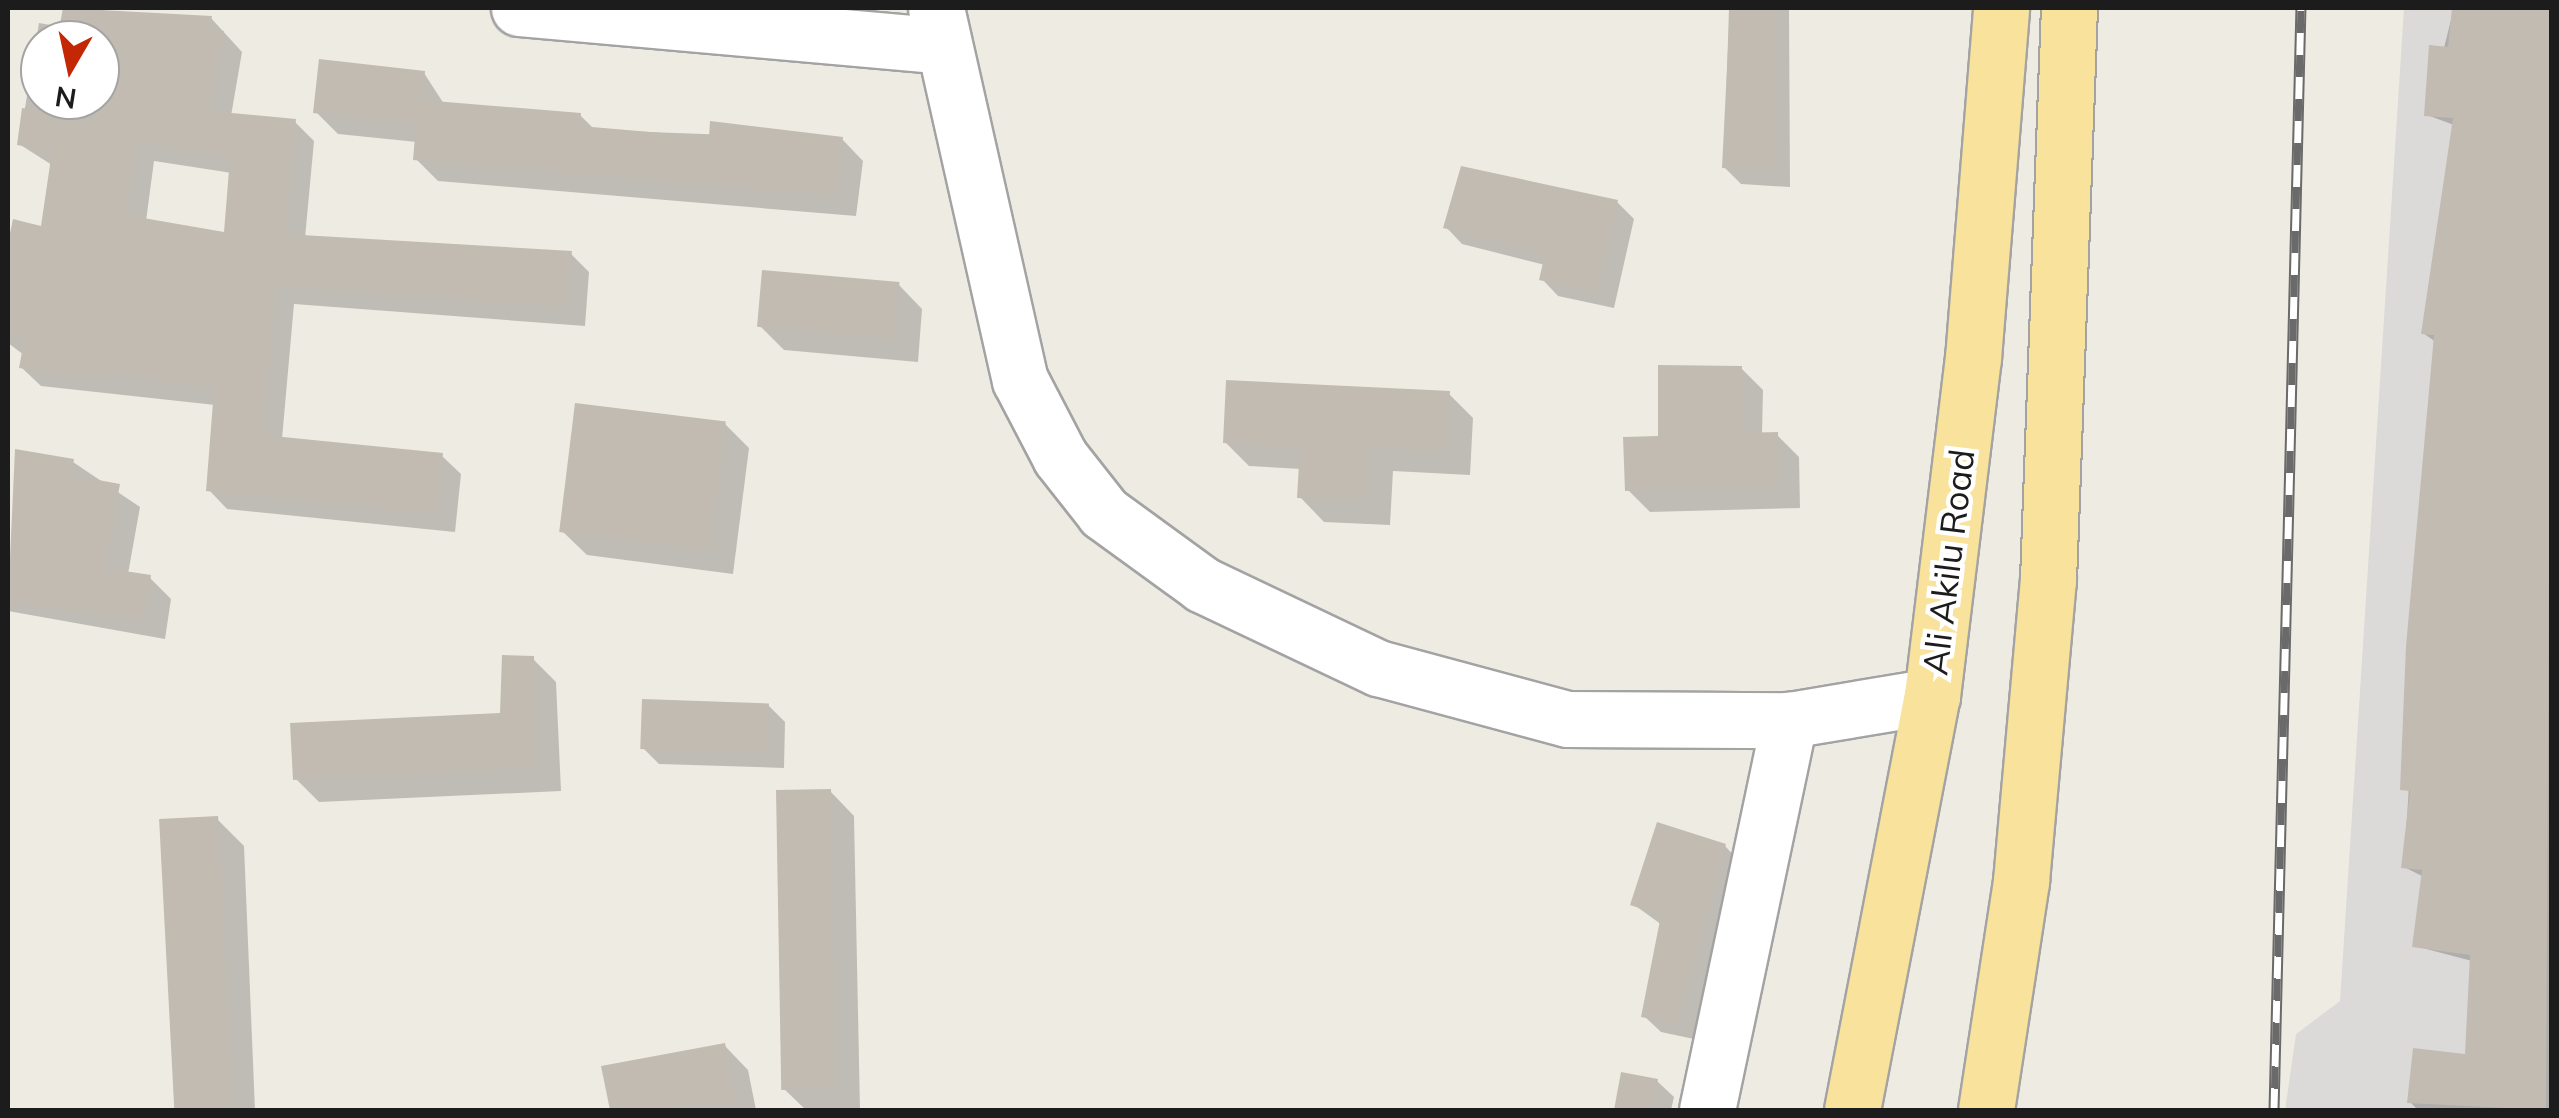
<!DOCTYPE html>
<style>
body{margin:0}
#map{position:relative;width:2559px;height:1118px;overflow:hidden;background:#eeece2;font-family:Mulish,sans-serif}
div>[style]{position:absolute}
.residential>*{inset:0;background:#dbdad9}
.shadow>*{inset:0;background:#0003}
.building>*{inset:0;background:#c2bbb2;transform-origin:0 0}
.roads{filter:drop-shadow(2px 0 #a3a3a3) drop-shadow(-2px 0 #a3a3a3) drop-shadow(0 2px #a3a3a3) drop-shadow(0 -2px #a3a3a3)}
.minor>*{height:55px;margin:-27.5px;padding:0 27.5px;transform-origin:27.5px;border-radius:27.5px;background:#fff}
.major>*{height:55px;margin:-27.5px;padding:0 27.5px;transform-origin:27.5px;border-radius:27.5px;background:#f9e29b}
.rail>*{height:11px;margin-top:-5.5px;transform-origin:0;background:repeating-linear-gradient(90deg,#fff 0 22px,#6a6a6a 0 44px);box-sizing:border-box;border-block:2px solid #6a6a6a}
span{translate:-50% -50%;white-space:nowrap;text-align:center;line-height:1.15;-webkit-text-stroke:9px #fff;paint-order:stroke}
.street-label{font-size:35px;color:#1c1c1c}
.frame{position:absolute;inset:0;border:10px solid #1c1c1c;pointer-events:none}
.north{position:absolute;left:20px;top:20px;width:100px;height:100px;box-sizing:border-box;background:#fff;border:2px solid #a4a4a4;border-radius:50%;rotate:189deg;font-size:28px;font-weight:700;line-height:40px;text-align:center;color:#1c1c1c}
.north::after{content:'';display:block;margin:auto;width:35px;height:45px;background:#c42704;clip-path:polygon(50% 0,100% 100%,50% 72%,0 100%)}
</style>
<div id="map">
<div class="residential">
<div style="clip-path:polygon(2404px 8px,2551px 8px,2551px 1110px,2285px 1110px,2296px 1034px,2340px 1001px)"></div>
</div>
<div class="shadow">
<div style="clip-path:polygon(evenodd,65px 8px,211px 18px,242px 52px,231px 116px,295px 122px,314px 141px,305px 238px,570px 253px,589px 272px,585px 326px,294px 304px,282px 439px,442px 456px,461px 474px,455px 532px,227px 509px,209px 490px,215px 405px,41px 386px,22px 368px,24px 355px,8px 343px,15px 222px,43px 229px,52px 165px,19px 144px,39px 23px,62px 27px,65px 8px,40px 40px,100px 40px,100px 100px,40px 100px,40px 40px,65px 8px,154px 161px,232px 173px,226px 235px,146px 221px,154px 161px)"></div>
<div style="clip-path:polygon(1729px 8px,1789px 8px,1790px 187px,1741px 184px,1724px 167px)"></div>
<div style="clip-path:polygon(2454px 8px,2552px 8px,2552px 1110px,2418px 1110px,2410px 1102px,2467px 1057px,2472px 961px,2415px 946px,2424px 877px,2404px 867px,2436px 342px,2423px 333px,2454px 125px,2427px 115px)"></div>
<div style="clip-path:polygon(424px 73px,444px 104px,580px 115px,595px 130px,842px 139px,863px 161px,856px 216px,438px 181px,416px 159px,417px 142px,338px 134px,316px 112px)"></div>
<div style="clip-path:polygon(1617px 202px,1634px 219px,1614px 308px,1558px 296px,1542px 279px,1545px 265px,1462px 244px,1446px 227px)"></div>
<div style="clip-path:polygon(898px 284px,922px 309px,918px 362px,784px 350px,760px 326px)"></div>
<div style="clip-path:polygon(1741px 368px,1763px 390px,1762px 435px,1777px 435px,1799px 457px,1800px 508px,1650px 512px,1628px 490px,1660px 438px)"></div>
<div style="clip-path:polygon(1448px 393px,1473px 418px,1470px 475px,1393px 471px,1390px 525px,1324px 522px,1300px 497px,1301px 469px,1249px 466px,1225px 442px)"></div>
<div style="clip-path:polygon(725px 424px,749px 448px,733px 574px,587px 555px,562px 531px)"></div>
<div style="clip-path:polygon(17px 452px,73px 462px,140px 507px,128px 574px,150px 578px,171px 599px,165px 639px,8px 611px)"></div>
<div style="clip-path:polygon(533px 659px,556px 682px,561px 791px,319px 802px,296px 779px,503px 715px)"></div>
<div style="clip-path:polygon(768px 705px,785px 722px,784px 768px,659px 764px,643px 748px)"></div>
<div style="clip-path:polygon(830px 791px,854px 816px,860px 1110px,806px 1110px,784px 1089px)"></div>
<div style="clip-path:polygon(217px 819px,244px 846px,255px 1110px,182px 1110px,161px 822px)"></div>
<div style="clip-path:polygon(1725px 846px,1741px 863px,1694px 1039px,1661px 1032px,1644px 1016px,1662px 925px,1633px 904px)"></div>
<div style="clip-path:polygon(724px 1045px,748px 1070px,756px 1110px,612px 1110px,604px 1068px)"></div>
<div style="clip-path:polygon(1623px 1075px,1657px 1081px,1674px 1097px,1671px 1110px,1616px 1110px)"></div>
</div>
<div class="building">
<div style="clip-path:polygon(evenodd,63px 8px,212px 16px,210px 29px,224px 31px,210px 111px,296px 119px,285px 234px,572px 251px,567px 308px,276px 286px,263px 435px,443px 453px,437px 514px,206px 491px,214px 390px,102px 371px,101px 379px,19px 368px,24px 341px,8px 338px,8px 243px,13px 219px,41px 226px,52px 151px,17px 145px,22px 108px,100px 120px,100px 40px,57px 40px,63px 8px,136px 143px,230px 158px,224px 232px,126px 215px,136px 143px)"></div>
<div style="clip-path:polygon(1730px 8px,1775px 8px,1774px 171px,1722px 168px)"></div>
<div style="clip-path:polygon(2452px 8px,2552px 8px,2546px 1110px,2407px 1103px,2413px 1048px,2465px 1054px,2470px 955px,2412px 947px,2422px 870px,2401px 868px,2410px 791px,2400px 790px,2406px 646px,2434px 335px,2421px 334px,2453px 118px,2424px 116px,2429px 45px,2448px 47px)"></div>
<div style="clip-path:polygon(319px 59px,425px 71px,422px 100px,581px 113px,580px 126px,709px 137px,710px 121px,843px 137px,835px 196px,413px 160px,416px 124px,313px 113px)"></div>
<div style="clip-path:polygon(1461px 166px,1618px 200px,1598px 293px,1539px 280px,1545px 254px,1443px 228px)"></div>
<div style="left:762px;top:270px;width:138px;height:57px;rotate:5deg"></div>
<div style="clip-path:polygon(1658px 365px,1742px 366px,1741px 433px,1778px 432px,1779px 487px,1625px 491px,1623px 437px,1658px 436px)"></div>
<div style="clip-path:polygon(1226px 380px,1450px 391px,1446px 452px,1370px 448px,1366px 501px,1297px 498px,1300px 447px,1223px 443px)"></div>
<div style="left:575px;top:403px;width:152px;height:130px;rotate:7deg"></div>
<div style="clip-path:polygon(15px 449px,74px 459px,71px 475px,120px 484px,105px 568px,151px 575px,145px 620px,8px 602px)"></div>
<div style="clip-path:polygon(502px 655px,534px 656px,538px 768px,293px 780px,290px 723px,500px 713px)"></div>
<div style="left:642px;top:699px;width:127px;height:50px;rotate:2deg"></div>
<div style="left:831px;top:789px;width:300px;height:55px;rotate:89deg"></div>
<div style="left:218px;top:816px;width:294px;height:59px;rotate:87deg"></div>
<div style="clip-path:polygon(1657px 822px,1726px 844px,1677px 1024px,1641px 1017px,1661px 915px,1630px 905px)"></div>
<div style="clip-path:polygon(725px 1043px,736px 1103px,610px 1110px,601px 1066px)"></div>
<div style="clip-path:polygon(1621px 1072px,1658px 1079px,1652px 1110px,1614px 1110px)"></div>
</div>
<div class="roads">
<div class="minor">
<div style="left:519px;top:8px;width:425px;rotate:5.1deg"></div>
<div style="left:936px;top:8px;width:381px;rotate:77.3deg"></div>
<div style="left:1020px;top:380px;width:87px;rotate:62.5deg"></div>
<div style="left:1060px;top:457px;width:71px;rotate:51.8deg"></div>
<div style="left:1104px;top:513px;width:122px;rotate:36deg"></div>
<div style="left:1203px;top:585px;width:194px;rotate:25.4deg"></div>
<div style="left:1378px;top:668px;width:196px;rotate:15.1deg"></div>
<div style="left:1567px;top:719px;width:222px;rotate:0.3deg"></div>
<div style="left:1789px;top:720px;width:145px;rotate:-9.5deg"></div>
<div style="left:1707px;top:1110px;width:399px;rotate:-78.1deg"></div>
</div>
<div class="major">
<div style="left:1852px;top:1110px;width:422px;rotate:-79.1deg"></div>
<div style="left:1932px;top:696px;width:340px;rotate:-83.1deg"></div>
<div style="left:1973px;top:358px;width:351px;rotate:-85.4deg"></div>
<div style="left:1986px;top:1110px;width:232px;rotate:-81.3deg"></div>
<div style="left:2021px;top:881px;width:302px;rotate:-84.9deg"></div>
<div style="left:2048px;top:580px;width:572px;rotate:-87.9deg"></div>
</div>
</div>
<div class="rail">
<div style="left:2274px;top:1110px;width:1102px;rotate:-88.6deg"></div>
</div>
<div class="street-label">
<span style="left:1948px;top:562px;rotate:-83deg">Ali Akilu Road</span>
</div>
<div class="frame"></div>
<div class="north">N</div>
</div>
